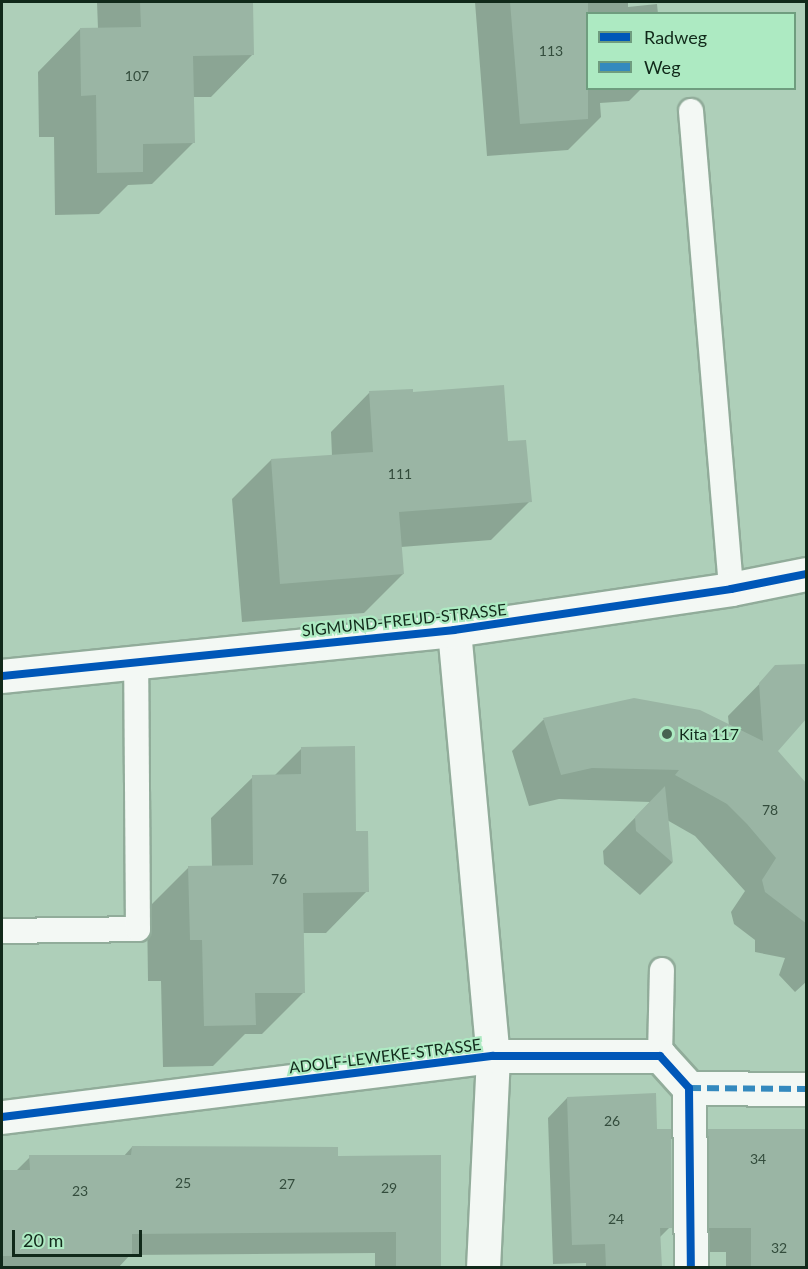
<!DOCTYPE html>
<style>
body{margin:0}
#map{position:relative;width:808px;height:1269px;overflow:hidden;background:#aecfb9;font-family:Lato,sans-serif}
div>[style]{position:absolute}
.shadow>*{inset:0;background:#0003}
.building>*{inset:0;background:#9ab5a4}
.roads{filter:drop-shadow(2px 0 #91ac9a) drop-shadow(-2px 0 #91ac9a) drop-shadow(0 2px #91ac9a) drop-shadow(0 -2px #91ac9a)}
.service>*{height:24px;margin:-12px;padding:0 12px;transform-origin:12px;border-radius:12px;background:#f3f8f4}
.minor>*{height:33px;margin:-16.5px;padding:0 16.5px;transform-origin:16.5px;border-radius:16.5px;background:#f3f8f4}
.quiet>*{height:6px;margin-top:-3px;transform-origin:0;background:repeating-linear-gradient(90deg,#3489be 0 12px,transparent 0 18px)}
.cycleway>*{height:8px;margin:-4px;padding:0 4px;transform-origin:4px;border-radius:4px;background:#0057b8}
.dots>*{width:16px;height:16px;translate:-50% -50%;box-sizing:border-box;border:3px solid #adeac2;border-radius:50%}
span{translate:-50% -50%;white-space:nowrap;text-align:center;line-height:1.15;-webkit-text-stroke:4.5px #adeac2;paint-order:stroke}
.number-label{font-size:14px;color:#334c3c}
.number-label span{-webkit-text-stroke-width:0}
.street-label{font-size:16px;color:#11291a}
.poi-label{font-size:16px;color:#11291a}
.left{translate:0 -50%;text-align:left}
.frame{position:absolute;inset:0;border:3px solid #11291a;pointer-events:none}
.legend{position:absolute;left:586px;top:12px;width:210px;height:78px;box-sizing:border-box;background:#adeac2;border:2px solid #6f9d7f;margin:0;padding:8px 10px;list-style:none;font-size:18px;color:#11291a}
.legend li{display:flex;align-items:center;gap:12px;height:30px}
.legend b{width:30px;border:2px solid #6f9d7f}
.scale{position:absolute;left:12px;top:1230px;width:130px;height:27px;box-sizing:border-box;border:3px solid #11291a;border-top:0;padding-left:8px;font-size:18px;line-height:21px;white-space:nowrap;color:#11291a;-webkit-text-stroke:4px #adeac2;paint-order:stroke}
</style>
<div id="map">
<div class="shadow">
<div style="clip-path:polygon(97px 2px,252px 2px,253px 54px,211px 97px,193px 97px,194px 142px,152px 184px,128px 185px,99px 214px,55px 215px,54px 137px,39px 137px,38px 72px,80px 29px,98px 29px)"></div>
<div style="clip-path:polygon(475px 2px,628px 2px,628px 7px,657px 4px,658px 14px,588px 14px,588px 88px,642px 88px,629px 101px,600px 103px,601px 117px,568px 150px,487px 156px)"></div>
<div style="clip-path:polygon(369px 393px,412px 394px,506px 443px,530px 501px,491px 540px,401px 547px,403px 574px,364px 613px,242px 622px,232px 499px,271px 460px,332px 456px,331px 432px)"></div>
<div style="clip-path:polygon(776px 667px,776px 751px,806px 786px,806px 982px,795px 992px,779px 975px,785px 958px,755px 952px,755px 940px,734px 924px,731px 912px,745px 891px,695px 836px,667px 820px,672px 863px,640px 895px,604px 864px,603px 851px,650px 802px,559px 799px,529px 806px,512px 751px,543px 720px,634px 699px,729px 726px,728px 716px)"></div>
<div style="clip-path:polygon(301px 749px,355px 833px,367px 891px,326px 933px,302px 933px,304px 992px,262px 1034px,245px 1034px,213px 1066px,163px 1067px,161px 981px,148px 981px,147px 909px,189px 867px,212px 867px,211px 818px,253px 777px,274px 776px)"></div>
<div style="clip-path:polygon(567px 1098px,656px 1131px,670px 1227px,659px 1238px,660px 1268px,586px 1268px,586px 1263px,553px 1264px,548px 1118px)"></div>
<div style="clip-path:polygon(709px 1131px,806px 1268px,726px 1268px,726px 1252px,685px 1252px,684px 1155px)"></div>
<div style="clip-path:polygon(132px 1147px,336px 1157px,440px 1268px,375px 1268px,375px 1253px,130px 1255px,118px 1268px,2px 1268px,2px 1172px,15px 1172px,30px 1157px,123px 1157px)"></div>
</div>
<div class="building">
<div style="clip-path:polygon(140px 2px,253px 2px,254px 55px,193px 56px,195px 143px,143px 144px,143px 172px,97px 173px,96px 95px,81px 96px,80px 28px,141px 27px)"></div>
<div style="clip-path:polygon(510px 2px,588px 2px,588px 119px,520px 124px)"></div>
<div style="clip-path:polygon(504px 385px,508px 441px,526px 440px,532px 502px,399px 512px,404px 574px,280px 584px,271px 459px,373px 452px,369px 391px,413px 389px,413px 392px)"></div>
<div style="clip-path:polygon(807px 664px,807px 718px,778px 751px,807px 784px,807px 924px,765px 892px,762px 880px,776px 858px,747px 824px,727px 804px,675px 775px,679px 770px,592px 768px,561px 775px,543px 718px,634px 698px,700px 710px,763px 741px,759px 683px,775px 665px)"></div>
<div style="clip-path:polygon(355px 746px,356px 831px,368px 831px,369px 892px,303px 893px,305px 993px,255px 993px,256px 1025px,204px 1026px,202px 940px,190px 940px,188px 866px,253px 865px,252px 775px,301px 774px,301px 747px)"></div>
<div style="clip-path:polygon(665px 786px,673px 863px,636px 831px,635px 817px)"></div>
<div style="clip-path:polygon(656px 1093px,657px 1129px,671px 1129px,672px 1228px,660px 1228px,662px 1268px,606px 1268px,605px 1244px,572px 1245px,567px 1097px)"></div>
<div style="clip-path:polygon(708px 1129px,807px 1129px,807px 1268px,751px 1268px,751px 1228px,709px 1228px)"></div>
<div style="clip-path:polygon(132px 1146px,338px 1147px,338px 1156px,441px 1155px,441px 1268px,396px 1268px,396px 1232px,132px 1234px,132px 1255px,2px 1256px,2px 1170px,30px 1170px,29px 1155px,131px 1155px)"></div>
</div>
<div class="roads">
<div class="service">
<div style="left:691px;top:111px;width:480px;rotate:85.2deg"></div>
<div style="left:2px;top:931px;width:136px;rotate:-0.8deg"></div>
<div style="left:138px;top:929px;width:268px;rotate:-90.4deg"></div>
<div style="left:660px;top:1056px;width:86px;rotate:-88.7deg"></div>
</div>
<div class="minor">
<div style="left:454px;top:630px;width:428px;rotate:84.8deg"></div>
<div style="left:493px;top:1056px;width:212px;rotate:92.7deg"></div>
<div style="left:2px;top:676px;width:454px;rotate:-5.8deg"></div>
<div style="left:454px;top:630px;width:280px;rotate:-8.4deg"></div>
<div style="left:731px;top:589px;width:76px;rotate:-11.3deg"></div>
<div style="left:689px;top:1088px;width:117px;rotate:0.5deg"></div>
<div style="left:2px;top:1117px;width:495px;rotate:-7.1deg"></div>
<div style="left:493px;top:1056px;width:167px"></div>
<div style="left:660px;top:1056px;width:43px;rotate:47.8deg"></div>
<div style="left:689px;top:1088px;width:180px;rotate:89.4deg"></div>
</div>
</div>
<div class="quiet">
<div style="left:689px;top:1088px;width:117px;rotate:0.5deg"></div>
</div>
<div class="cycleway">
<div style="left:2px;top:676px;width:454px;rotate:-5.8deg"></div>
<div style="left:454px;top:630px;width:280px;rotate:-8.4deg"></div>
<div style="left:731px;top:589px;width:76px;rotate:-11.3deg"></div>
<div style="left:2px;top:1117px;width:495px;rotate:-7.1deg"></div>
<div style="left:493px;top:1056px;width:167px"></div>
<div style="left:660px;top:1056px;width:43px;rotate:47.8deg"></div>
<div style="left:689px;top:1088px;width:180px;rotate:89.4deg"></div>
</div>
<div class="dots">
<div style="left:667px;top:734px;background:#486352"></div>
</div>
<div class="number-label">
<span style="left:551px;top:51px">113</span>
<span style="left:137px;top:76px">107</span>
<span style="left:400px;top:474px">111</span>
<span style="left:770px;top:810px">78</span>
<span style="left:279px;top:879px">76</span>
<span style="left:612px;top:1121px">26</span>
<span style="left:758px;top:1159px">34</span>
<span style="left:183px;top:1183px">25</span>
<span style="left:287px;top:1184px">27</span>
<span style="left:389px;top:1188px">29</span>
<span style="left:80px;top:1191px">23</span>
<span style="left:616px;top:1219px">24</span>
<span style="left:779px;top:1248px">32</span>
</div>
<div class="street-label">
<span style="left:404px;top:620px;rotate:-6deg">SIGMUND-FREUD-STRASSE</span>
<span style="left:385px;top:1056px;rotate:-7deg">ADOLF-LEWEKE-STRASSE</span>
</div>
<div class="poi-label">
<span class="left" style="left:679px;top:734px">Kita 117</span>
</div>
<div class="frame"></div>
<ul class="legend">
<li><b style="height:8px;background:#0057b8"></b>Radweg</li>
<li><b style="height:8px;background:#3489be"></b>Weg</li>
</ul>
<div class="scale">20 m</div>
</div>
